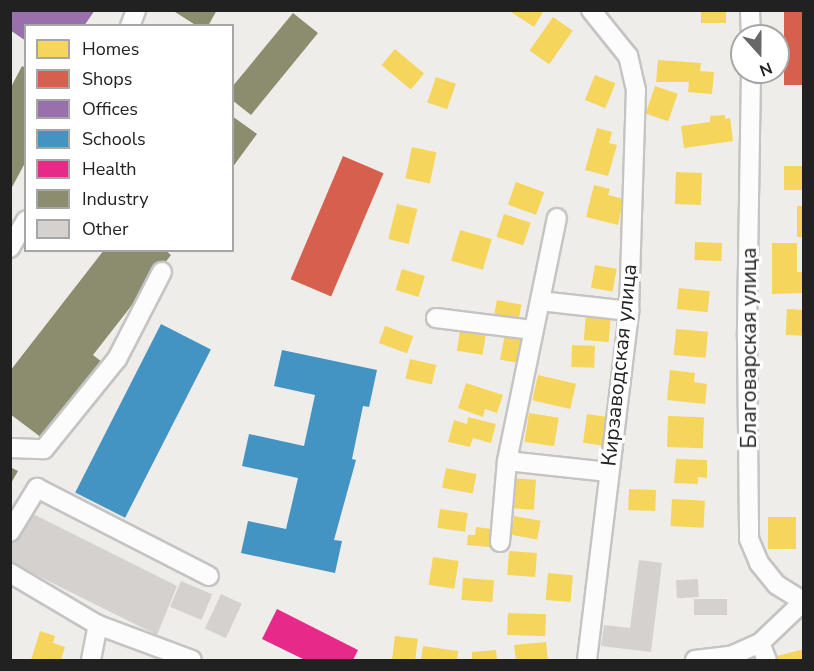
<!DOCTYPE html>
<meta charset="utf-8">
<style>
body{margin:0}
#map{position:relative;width:814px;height:671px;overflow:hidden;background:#efedea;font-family:"Nunito Sans",sans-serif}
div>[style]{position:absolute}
.homes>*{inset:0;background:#f6d55c;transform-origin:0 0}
.shops>*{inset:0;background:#d6604d;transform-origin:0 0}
.offices>*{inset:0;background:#9970ab}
.schools>*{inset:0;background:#4393c3;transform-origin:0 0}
.health>*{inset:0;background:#e7298a}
.industry>*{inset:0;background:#8c8c6e}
.building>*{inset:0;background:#d4d1cf;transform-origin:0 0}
.roads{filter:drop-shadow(2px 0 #c5c4c2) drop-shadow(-2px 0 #c5c4c2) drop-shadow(0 2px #c5c4c2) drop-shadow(0 -2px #c5c4c2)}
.minor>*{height:18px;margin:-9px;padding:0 9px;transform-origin:9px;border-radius:9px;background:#fdfcfc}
span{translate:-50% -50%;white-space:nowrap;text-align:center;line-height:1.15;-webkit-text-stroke:6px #fff;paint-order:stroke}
.street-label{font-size:21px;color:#212121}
.frame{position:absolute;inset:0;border:12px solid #212121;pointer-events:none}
.legend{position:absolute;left:24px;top:24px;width:210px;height:228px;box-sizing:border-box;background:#fff;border:2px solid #a6a6a6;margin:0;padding:8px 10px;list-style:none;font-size:18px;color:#212121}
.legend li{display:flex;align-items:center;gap:12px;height:30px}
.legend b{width:30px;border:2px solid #a6a6a6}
.north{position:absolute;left:730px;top:24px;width:60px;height:60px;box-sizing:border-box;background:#fff;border:2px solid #a6a6a6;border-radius:50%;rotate:159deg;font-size:16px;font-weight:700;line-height:24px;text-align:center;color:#212121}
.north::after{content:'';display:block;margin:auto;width:21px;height:27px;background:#696867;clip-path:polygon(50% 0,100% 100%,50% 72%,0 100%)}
</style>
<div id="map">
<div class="homes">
<div style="clip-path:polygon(508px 10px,544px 10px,534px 27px)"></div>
<div style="left:701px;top:10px;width:25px;height:13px"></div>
<div style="left:553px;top:17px;width:24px;height:41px;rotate:35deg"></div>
<div style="left:395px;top:49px;width:38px;height:21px;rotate:40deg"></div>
<div style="clip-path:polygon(658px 60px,701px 63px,700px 71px,714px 72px,712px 94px,688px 92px,689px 82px,656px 82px)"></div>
<div style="left:595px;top:75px;width:22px;height:27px;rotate:22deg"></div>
<div style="left:436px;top:77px;width:21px;height:27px;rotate:19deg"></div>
<div style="left:655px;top:86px;width:24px;height:29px;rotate:19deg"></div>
<div style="clip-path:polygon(725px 115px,725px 119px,730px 118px,733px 141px,684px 148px,681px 126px,710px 122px,710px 116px)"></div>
<div style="clip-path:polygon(597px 128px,612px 132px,609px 143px,617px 145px,608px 176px,585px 170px)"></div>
<div style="left:412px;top:147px;width:25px;height:32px;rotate:12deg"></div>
<div style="left:784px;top:166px;width:20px;height:24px"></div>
<div style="left:676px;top:172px;width:26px;height:32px;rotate:2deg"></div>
<div style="left:516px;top:182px;width:30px;height:24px;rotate:20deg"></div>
<div style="clip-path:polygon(594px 185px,610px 189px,608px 195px,624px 199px,618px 225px,586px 217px)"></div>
<div style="left:397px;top:204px;width:21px;height:36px;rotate:14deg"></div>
<div style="left:797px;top:206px;width:7px;height:31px"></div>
<div style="left:504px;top:214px;width:28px;height:24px;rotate:18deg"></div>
<div style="left:460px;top:230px;width:33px;height:32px;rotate:16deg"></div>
<div style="left:695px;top:242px;width:27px;height:18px;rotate:2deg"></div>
<div style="clip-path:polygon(772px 243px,797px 243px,797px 272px,804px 272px,804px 293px,772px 294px)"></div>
<div style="left:595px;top:265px;width:22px;height:23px;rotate:10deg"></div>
<div style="left:402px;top:269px;width:24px;height:22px;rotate:17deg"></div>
<div style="left:679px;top:288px;width:31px;height:21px;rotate:6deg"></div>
<div style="left:497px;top:300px;width:25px;height:19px;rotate:11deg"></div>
<div style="left:787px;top:309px;width:17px;height:26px;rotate:3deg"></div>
<div style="left:586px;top:314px;width:25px;height:26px;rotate:5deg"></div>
<div style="left:385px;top:326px;width:30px;height:18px;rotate:20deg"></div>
<div style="left:676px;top:329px;width:32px;height:26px;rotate:5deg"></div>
<div style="left:460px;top:331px;width:26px;height:20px;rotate:9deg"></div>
<div style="left:505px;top:334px;width:20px;height:26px;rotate:11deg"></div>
<div style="left:572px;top:345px;width:23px;height:22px;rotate:2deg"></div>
<div style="left:410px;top:359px;width:27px;height:20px;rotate:13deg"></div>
<div style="clip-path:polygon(670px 370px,695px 373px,694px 382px,707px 384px,705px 404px,667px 400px)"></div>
<div style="left:538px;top:375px;width:39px;height:26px;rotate:13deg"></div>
<div style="clip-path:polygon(466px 383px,503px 395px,497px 413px,485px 409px,483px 417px,458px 408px)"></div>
<div style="left:529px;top:413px;width:30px;height:29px;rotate:9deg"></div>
<div style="left:587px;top:414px;width:21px;height:29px;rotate:8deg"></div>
<div style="left:668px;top:416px;width:36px;height:31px;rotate:2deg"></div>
<div style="clip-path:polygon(468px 417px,496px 424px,491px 443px,473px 438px,470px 447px,448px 442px,454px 420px,467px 424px)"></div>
<div style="clip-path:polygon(676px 459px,707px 460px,707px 478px,698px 477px,698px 484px,674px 483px)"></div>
<div style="left:446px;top:468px;width:31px;height:20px;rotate:11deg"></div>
<div style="left:510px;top:478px;width:26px;height:30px;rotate:4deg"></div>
<div style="left:629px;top:489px;width:27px;height:21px;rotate:2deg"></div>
<div style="left:672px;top:499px;width:33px;height:27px;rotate:3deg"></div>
<div style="left:440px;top:509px;width:28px;height:19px;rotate:8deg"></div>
<div style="left:514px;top:516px;width:27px;height:19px;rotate:10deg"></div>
<div style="left:768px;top:517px;width:28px;height:32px"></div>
<div style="clip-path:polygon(476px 527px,491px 529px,490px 547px,467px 545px,468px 535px,475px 535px)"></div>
<div style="left:509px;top:551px;width:28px;height:24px;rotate:4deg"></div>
<div style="left:433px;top:557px;width:26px;height:28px;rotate:9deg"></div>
<div style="left:548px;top:573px;width:25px;height:27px;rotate:5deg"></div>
<div style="left:463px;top:578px;width:31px;height:22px;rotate:4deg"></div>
<div style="left:508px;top:613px;width:38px;height:22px;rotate:2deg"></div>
<div style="clip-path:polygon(40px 631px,55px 636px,53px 643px,65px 647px,61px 660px,31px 660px)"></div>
<div style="left:395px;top:636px;width:23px;height:24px;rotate:7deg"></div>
<div style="clip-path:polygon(546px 642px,548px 660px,516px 660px,514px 645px)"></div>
<div style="clip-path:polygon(423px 646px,458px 651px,457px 660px,421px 660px)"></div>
<div style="clip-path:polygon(804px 649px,804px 660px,774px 660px,773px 657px)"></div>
<div style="clip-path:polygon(496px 650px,497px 660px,472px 660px,472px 652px)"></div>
</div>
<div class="shops">
<div style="left:784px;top:10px;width:20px;height:75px"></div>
<div style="left:343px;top:156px;width:44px;height:134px;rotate:23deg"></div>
</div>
<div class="offices">
<div style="clip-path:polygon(10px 10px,95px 10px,84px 26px,26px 26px,26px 41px,10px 30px)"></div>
</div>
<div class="schools">
<div style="left:161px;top:324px;width:56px;height:189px;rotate:27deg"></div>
<div style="clip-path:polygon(282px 350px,377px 370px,369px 407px,363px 406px,352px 459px,356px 460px,334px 540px,342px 541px,335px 573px,241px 553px,248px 521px,286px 529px,298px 478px,242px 466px,249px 434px,304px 446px,315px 395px,274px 386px)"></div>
</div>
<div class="health">
<div style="clip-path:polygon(277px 609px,358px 650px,353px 660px,305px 660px,262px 639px)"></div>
</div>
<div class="industry">
<div style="clip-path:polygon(172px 10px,217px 10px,208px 26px,197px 26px)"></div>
<div style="clip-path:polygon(293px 13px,318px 33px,251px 115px,232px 100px,232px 87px)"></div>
<div style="clip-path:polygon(22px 66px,26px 68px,26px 161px,10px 191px,10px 89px)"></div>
<div style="clip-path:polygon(232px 116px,257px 134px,232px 168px)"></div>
<div style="clip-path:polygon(104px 250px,165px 250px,171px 255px,93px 355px,102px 362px,42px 438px,10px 414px,10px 371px)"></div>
<div style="clip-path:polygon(10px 467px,18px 471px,10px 485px)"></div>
</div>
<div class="building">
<div style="clip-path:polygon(29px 512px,177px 586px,157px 635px,10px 562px,10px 547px)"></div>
<div style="clip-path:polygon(639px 560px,662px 563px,651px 652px,601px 646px,604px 625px,630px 628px)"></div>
<div style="left:698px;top:579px;width:18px;height:22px;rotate:87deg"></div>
<div style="left:181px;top:581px;width:34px;height:28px;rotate:23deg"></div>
<div style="left:221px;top:594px;width:23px;height:38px;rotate:25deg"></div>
<div style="left:727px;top:599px;width:16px;height:33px;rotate:90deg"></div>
</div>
<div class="roads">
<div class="minor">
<div style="left:750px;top:10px;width:26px;rotate:88deg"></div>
<div style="left:130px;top:26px;width:17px;rotate:-69deg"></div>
<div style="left:751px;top:72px;width:266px;rotate:90.9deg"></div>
<div style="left:747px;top:338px;width:201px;rotate:89.4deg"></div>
<div style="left:749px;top:539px;width:26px;rotate:67deg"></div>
<div style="left:759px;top:563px;width:28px;rotate:51deg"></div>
<div style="left:777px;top:585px;width:32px;rotate:32deg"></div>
<div style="left:10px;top:248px;width:32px;rotate:-60deg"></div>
<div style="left:540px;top:301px;width:90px;rotate:6.4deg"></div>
<div style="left:436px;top:318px;width:98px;rotate:7.1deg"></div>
<div style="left:10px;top:448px;width:34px;rotate:2deg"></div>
<div style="left:44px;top:449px;width:116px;rotate:-51deg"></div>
<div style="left:117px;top:359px;width:98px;rotate:-62.7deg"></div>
<div style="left:507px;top:461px;width:102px;rotate:6.2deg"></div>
<div style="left:10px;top:532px;width:52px;rotate:-58.5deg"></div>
<div style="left:37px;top:488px;width:193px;rotate:27.1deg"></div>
<div style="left:500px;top:542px;width:81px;rotate:-85.1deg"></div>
<div style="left:507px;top:461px;width:248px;rotate:-78.4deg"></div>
<div style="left:10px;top:573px;width:102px;rotate:30.6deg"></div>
<div style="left:98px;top:625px;width:100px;rotate:20.4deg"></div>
<div style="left:760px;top:643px;width:18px;rotate:68deg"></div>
<div style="left:91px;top:660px;width:36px;rotate:-79deg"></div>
<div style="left:587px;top:660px;width:352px;rotate:-83.1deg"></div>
<div style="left:629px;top:311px;width:221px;rotate:-88.2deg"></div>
<div style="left:636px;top:90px;width:35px;rotate:-103deg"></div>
<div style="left:628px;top:56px;width:59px;rotate:-128.8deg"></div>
<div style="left:695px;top:660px;width:38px;rotate:-7deg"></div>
<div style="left:733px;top:655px;width:30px;rotate:-24deg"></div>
<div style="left:760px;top:643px;width:59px;rotate:-43.6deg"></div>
</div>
</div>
<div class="street-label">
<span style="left:749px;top:348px;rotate:-90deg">Благоварская улица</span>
<span style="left:619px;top:365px;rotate:-84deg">Кирзаводская улица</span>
</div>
<div class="frame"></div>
<ul class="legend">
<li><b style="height:16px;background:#f6d55c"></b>Homes</li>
<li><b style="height:16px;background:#d6604d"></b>Shops</li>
<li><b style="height:16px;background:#9970ab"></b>Offices</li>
<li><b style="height:16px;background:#4393c3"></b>Schools</li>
<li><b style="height:16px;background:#e7298a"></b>Health</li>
<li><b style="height:16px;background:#8c8c6e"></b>Industry</li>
<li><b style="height:16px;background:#d4d1cf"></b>Other</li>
</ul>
<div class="north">N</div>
</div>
